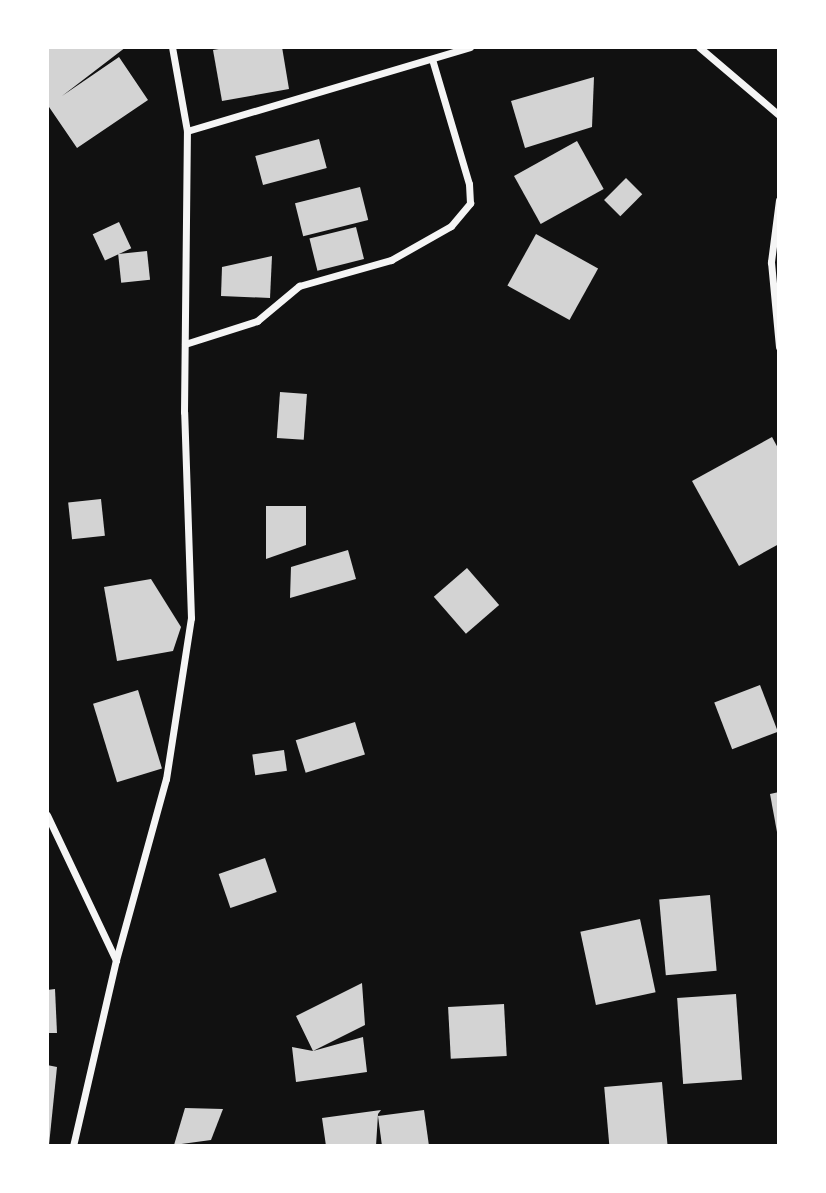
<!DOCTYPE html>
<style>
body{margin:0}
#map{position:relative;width:826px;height:1193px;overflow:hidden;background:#111;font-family:Manrope,sans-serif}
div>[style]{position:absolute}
.building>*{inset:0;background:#d3d3d3;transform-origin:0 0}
.minor>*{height:7px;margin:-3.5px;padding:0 3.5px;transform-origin:3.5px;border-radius:3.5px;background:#f5f5f5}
span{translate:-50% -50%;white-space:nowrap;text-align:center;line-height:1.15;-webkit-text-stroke:6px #fff;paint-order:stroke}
.frame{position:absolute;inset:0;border:49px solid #fff;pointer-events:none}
</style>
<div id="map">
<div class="building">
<div style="clip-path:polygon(47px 47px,126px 47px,62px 96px,119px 57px,148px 100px,77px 148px,47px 104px)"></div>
<div style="clip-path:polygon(230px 47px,282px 47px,289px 89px,222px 101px,213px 50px)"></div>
<div style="clip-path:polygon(594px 77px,592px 127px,525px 148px,511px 101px)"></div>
<div style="left:319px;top:139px;width:30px;height:66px;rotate:75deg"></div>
<div style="left:577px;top:141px;width:55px;height:72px;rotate:61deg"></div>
<div style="left:626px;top:178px;width:23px;height:31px;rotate:45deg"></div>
<div style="left:360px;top:187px;width:34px;height:67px;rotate:76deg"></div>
<div style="left:119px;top:222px;width:29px;height:29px;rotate:65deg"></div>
<div style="left:356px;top:227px;width:33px;height:48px;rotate:76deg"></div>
<div style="left:536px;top:234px;width:71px;height:59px;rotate:29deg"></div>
<div style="left:147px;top:251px;width:29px;height:29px;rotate:84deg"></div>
<div style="clip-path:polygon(272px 256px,270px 298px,221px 296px,222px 267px)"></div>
<div style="left:280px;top:392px;width:27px;height:46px;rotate:4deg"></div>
<div style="clip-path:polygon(772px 437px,779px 450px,779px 544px,739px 566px,692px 481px)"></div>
<div style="left:101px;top:499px;width:37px;height:33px;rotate:84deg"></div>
<div style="clip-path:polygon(266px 506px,306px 506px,306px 545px,266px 559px)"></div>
<div style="clip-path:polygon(348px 550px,356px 579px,290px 598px,291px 567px)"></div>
<div style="left:467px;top:568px;width:49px;height:44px;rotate:49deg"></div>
<div style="clip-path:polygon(151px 579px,181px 627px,173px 651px,117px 661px,104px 587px)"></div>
<div style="left:760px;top:685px;width:50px;height:49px;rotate:69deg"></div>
<div style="left:138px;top:690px;width:82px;height:47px;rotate:73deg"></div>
<div style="left:355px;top:722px;width:34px;height:62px;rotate:73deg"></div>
<div style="left:284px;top:750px;width:21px;height:32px;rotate:82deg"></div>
<div style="clip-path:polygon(779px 792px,779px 832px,777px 832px,770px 794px)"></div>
<div style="left:265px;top:858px;width:36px;height:49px;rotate:71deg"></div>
<div style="left:710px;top:895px;width:76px;height:51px;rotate:85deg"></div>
<div style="left:640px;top:919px;width:75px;height:61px;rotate:78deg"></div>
<div style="clip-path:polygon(362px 983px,365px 1025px,313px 1051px,363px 1037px,367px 1072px,296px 1082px,292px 1047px,313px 1051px,296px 1016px)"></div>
<div style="clip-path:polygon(55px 989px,57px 1033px,47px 1033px,47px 990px)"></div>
<div style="left:736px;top:994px;width:86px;height:59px;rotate:86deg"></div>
<div style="left:504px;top:1004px;width:52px;height:56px;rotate:87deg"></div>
<div style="clip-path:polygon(47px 1065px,57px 1067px,49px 1145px,47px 1144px)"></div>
<div style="left:662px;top:1082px;width:64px;height:58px;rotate:85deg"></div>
<div style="clip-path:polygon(185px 1108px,223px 1109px,211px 1140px,174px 1145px)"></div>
<div style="clip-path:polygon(381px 1110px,378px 1114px,376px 1146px,326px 1146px,322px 1118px)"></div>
<div style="clip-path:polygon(424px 1110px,429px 1146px,382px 1146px,378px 1116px)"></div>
</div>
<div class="minor">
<div style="left:699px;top:47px;width:105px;rotate:40.4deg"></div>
<div style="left:187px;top:131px;width:295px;rotate:-16.5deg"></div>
<div style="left:779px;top:200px;width:63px;rotate:97.4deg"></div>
<div style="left:771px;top:262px;width:85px;rotate:84.6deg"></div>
<div style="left:185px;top:344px;width:76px;rotate:-17.7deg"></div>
<div style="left:257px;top:321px;width:55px;rotate:-39.8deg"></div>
<div style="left:299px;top:286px;width:96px;rotate:-15.8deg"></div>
<div style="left:391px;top:260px;width:69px;rotate:-29.5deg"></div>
<div style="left:451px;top:226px;width:30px;rotate:-50deg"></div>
<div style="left:470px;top:203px;width:19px;rotate:-93deg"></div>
<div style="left:469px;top:184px;width:130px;rotate:-106.5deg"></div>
<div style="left:47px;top:815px;width:161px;rotate:64.6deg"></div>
<div style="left:73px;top:1146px;width:191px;rotate:-77deg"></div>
<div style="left:116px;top:960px;width:188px;rotate:-74.6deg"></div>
<div style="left:166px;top:779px;width:163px;rotate:-81.2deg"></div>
<div style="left:191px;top:618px;width:206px;rotate:-91.9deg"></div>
<div style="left:184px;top:412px;width:281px;rotate:-89.4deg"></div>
<div style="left:187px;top:131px;width:85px;rotate:-100.1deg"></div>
</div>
<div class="frame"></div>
</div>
